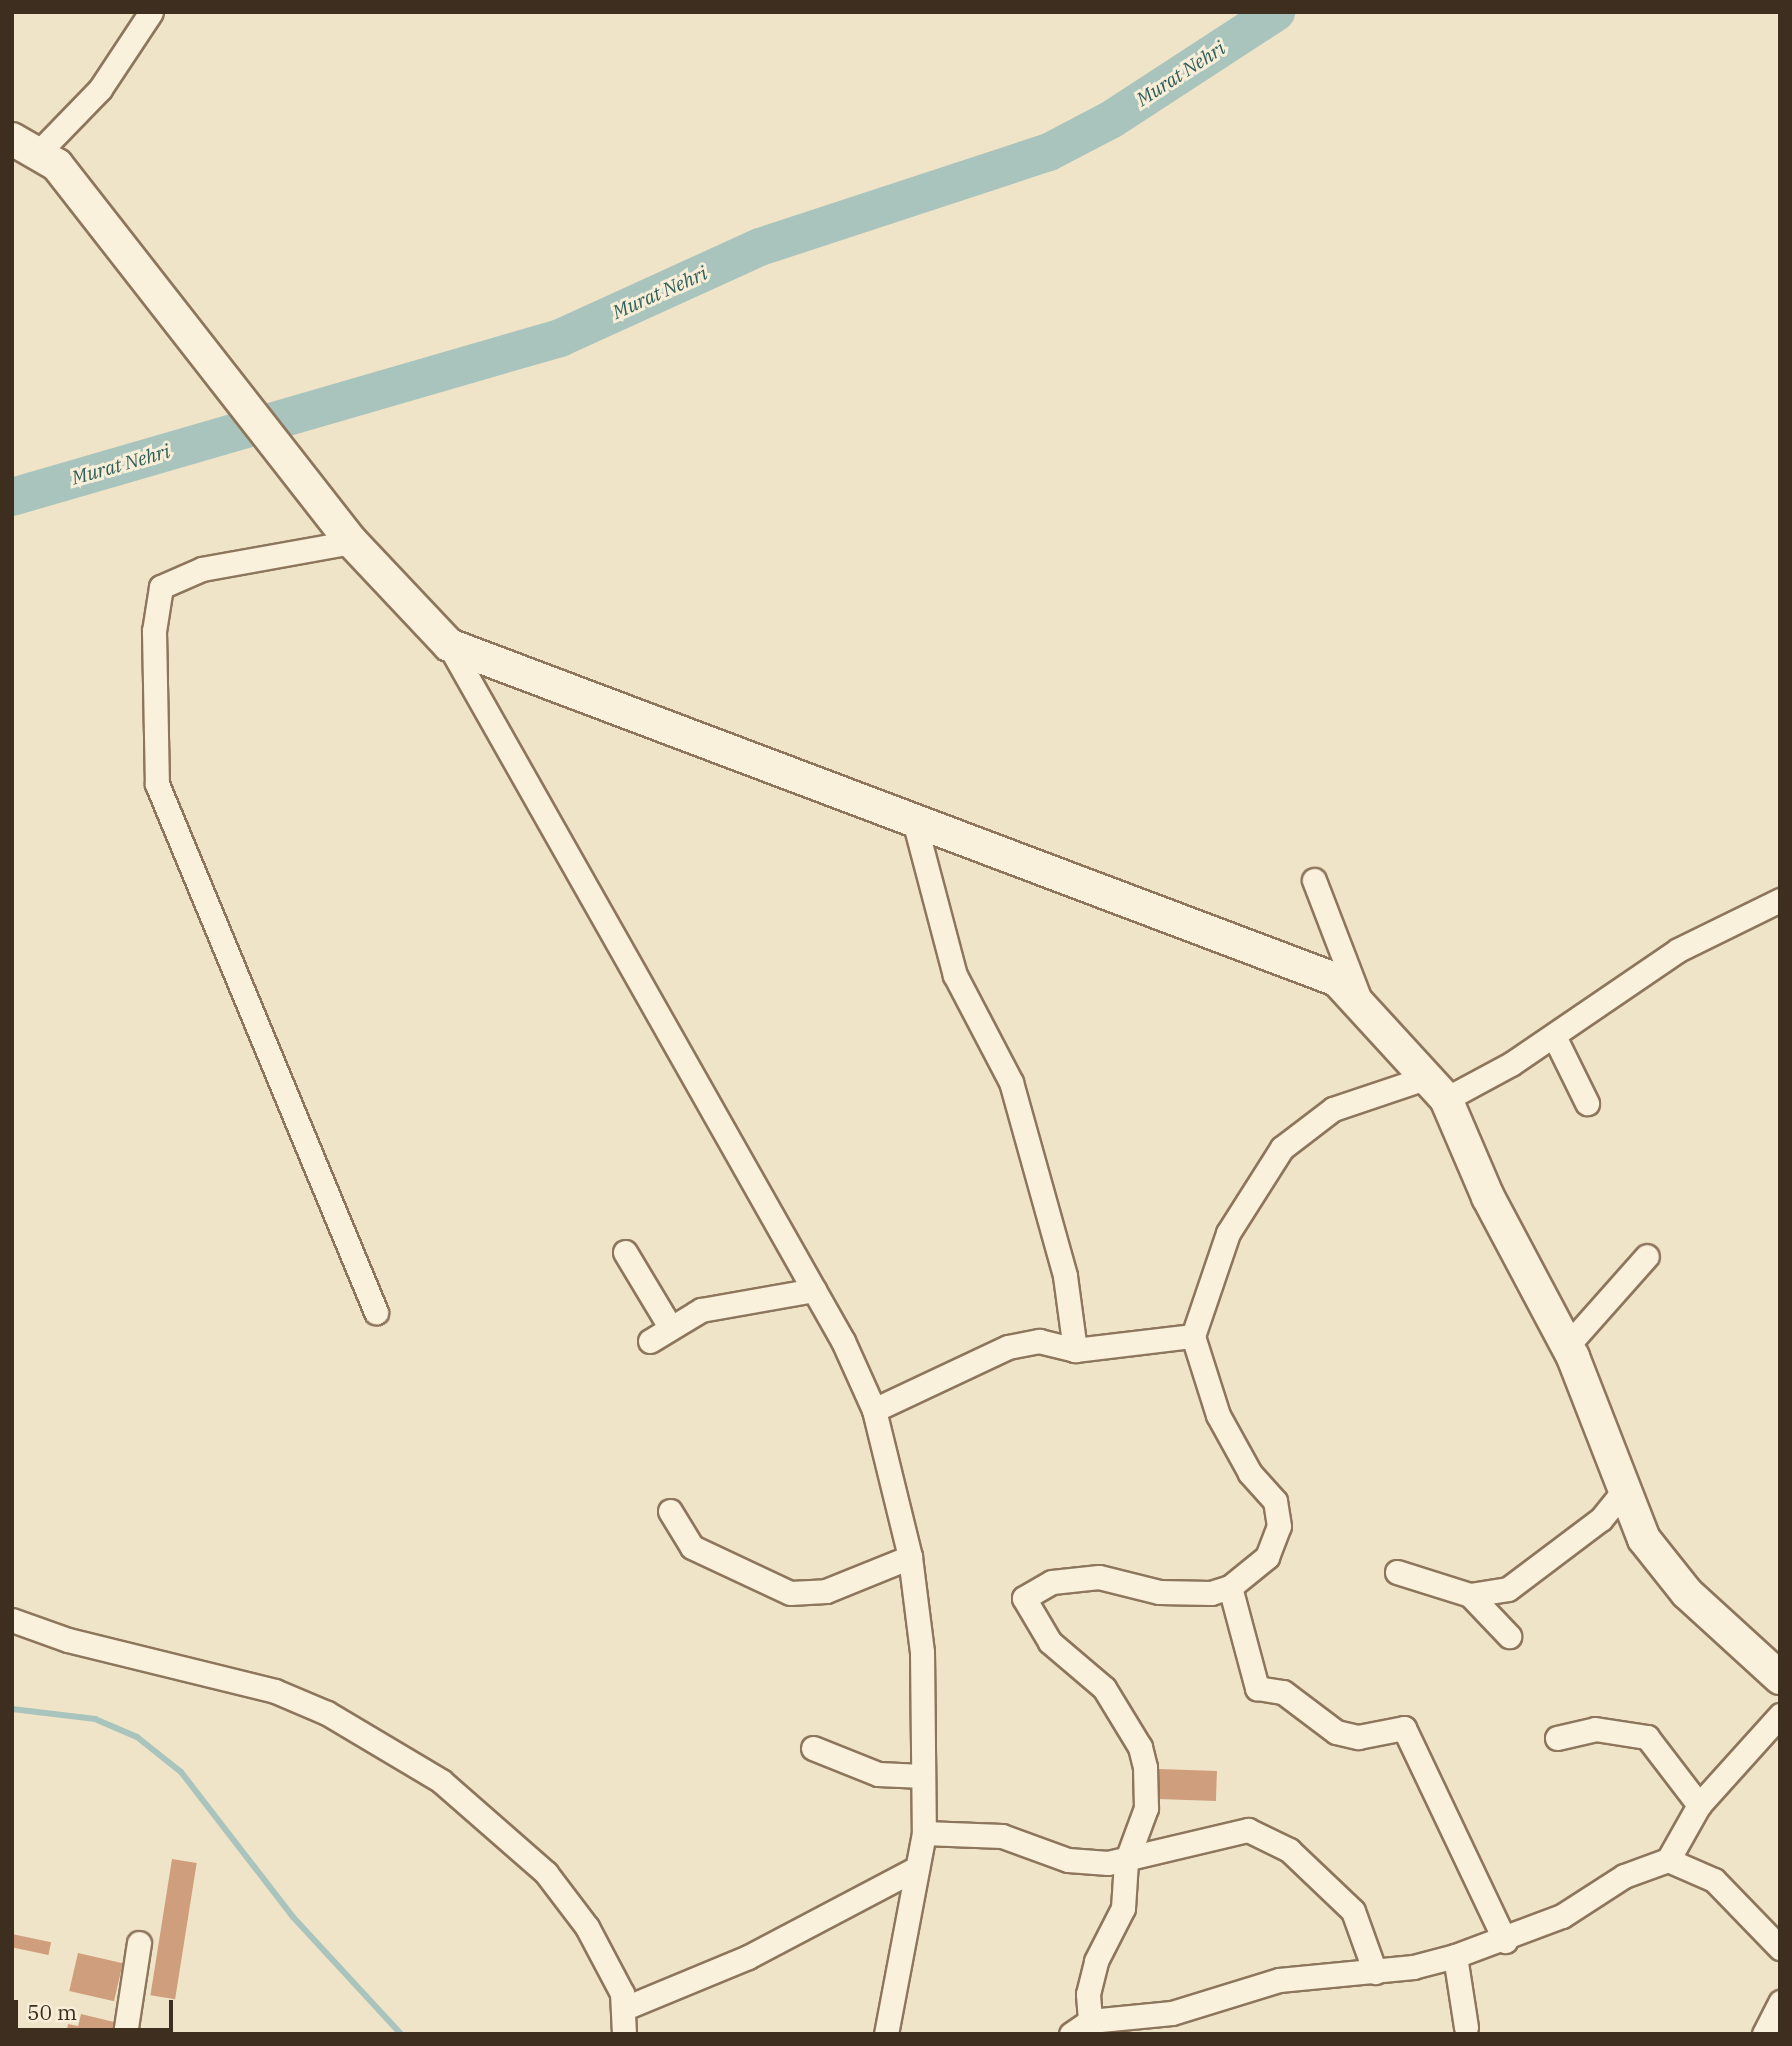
<!DOCTYPE html>
<style>
body{margin:0}
#map{position:relative;width:1792px;height:2046px;overflow:hidden;background:#f0e4c8;font-family:"IBM Plex Serif",serif}
div>[style]{position:absolute}
.stream>*{height:6px;margin:-3px;padding:0 3px;transform-origin:3px;border-radius:3px;background:#a9c4bc}
.river>*{height:38px;margin:-19px;padding:0 19px;transform-origin:19px;border-radius:19px;background:#a9c4bc}
.building>*{inset:0;background:#cf9f7d;transform-origin:0 0}
.roads{filter:drop-shadow(2px 0 #8d765c) drop-shadow(-2px 0 #8d765c) drop-shadow(0 2px #8d765c) drop-shadow(0 -2px #8d765c)}
.street>*{height:23px;margin:-11.5px;padding:0 11.5px;transform-origin:11.5px;border-radius:11.5px;background:#faf1dc}
.secondary>*{height:32px;margin:-16px;padding:0 16px;transform-origin:16px;border-radius:16px;background:#faf1dc}
span{translate:-50% -50%;white-space:nowrap;text-align:center;line-height:1.15;-webkit-text-stroke:6px #f7eed8;paint-order:stroke}
.water-label{font-size:19px;color:#2f5d5a;font-style:italic}
.frame{position:absolute;inset:0;border:14px solid #3d2e20;pointer-events:none}
.scale{position:absolute;left:14px;top:2000px;width:159px;height:32px;box-sizing:border-box;border:4px solid #3d2e20;border-top:0;padding-left:9px;font-size:21px;line-height:24px;white-space:nowrap;color:#3d2e20;-webkit-text-stroke:5px #f7eed8;paint-order:stroke}
</style>
<div id="map">
<div class="stream">
<div style="left:12px;top:1709px;width:84px;rotate:6.9deg"></div>
<div style="left:95px;top:1719px;width:46px;rotate:23.2deg"></div>
<div style="left:137px;top:1737px;width:56px;rotate:38.5deg"></div>
<div style="left:181px;top:1772px;width:183px;rotate:52.3deg"></div>
<div style="left:293px;top:1917px;width:159px;rotate:47.3deg"></div>
</div>
<div class="river">
<div style="left:12px;top:497px;width:571px;rotate:-16.18deg"></div>
<div style="left:560px;top:338px;width:220px;rotate:-24.5deg"></div>
<div style="left:760px;top:247px;width:304px;rotate:-18.2deg"></div>
<div style="left:1049px;top:152px;width:71px;rotate:-27.6deg"></div>
<div style="left:1112px;top:119px;width:196px;rotate:-33.1deg"></div>
</div>
<div class="building">
<div style="left:1159px;top:1769px;width:58px;height:30px;rotate:2deg"></div>
<div style="left:172px;top:1859px;width:25px;height:138px;rotate:9deg"></div>
<div style="left:12px;top:1934px;width:40px;height:13px;rotate:12deg"></div>
<div style="left:78px;top:1953px;width:46px;height:39px;rotate:13deg"></div>
<div style="clip-path:polygon(81px 2014px,114px 2022px,111px 2034px,66px 2034px,68px 2024px,78px 2026px)"></div>
</div>
<div class="roads">
<div class="street">
<div style="left:37px;top:154px;width:91px;rotate:-45.9deg"></div>
<div style="left:100px;top:89px;width:92px;rotate:-56.5deg"></div>
<div style="left:352px;top:542px;width:152px;rotate:169.8deg"></div>
<div style="left:202px;top:569px;width:45px;rotate:156.3deg"></div>
<div style="left:161px;top:587px;width:45px;rotate:99deg"></div>
<div style="left:154px;top:631px;width:153px;rotate:88.9deg"></div>
<div style="left:157px;top:784px;width:572px;rotate:67.47deg"></div>
<div style="left:449px;top:645px;width:800px;rotate:60.49deg"></div>
<div style="left:843px;top:1341px;width:76px;rotate:65.8deg"></div>
<div style="left:874px;top:1410px;width:151px;rotate:76.2deg"></div>
<div style="left:910px;top:1557px;width:96px;rotate:82.8deg"></div>
<div style="left:922px;top:1652px;width:181px;rotate:89.4deg"></div>
<div style="left:924px;top:1833px;width:205px;rotate:100.7deg"></div>
<div style="left:915px;top:824px;width:156px;rotate:75.2deg"></div>
<div style="left:955px;top:975px;width:121px;rotate:62.4deg"></div>
<div style="left:1011px;top:1082px;width:201px;rotate:74.4deg"></div>
<div style="left:1065px;top:1276px;width:75px;rotate:82.3deg"></div>
<div style="left:1314px;top:880px;width:125px;rotate:69deg"></div>
<div style="left:1554px;top:1036px;width:75px;rotate:63.8deg"></div>
<div style="left:1446px;top:1099px;width:74px;rotate:-28.3deg"></div>
<div style="left:1511px;top:1064px;width:202px;rotate:-34.3deg"></div>
<div style="left:1678px;top:950px;width:114px;rotate:-26.1deg"></div>
<div style="left:625px;top:1252px;width:87px;rotate:59deg"></div>
<div style="left:650px;top:1341px;width:60px;rotate:-31.3deg"></div>
<div style="left:701px;top:1310px;width:115px;rotate:-10deg"></div>
<div style="left:1567px;top:1346px;width:120px;rotate:-48.4deg"></div>
<div style="left:874px;top:1410px;width:148px;rotate:-25.2deg"></div>
<div style="left:1008px;top:1347px;width:32px;rotate:-11deg"></div>
<div style="left:1039px;top:1341px;width:37px;rotate:14deg"></div>
<div style="left:1075px;top:1350px;width:119px;rotate:-6.8deg"></div>
<div style="left:1193px;top:1336px;width:109px;rotate:-71.2deg"></div>
<div style="left:1228px;top:1233px;width:101px;rotate:-57.6deg"></div>
<div style="left:1282px;top:1148px;width:64px;rotate:-37.4deg"></div>
<div style="left:1333px;top:1109px;width:100px;rotate:-18.6deg"></div>
<div style="left:670px;top:1511px;width:42px;rotate:58.6deg"></div>
<div style="left:692px;top:1547px;width:108px;rotate:25.1deg"></div>
<div style="left:790px;top:1593px;width:36px;rotate:-3deg"></div>
<div style="left:826px;top:1591px;width:91px;rotate:-22deg"></div>
<div style="left:1397px;top:1572px;width:77px;rotate:17.5deg"></div>
<div style="left:1470px;top:1595px;width:38px;rotate:-9deg"></div>
<div style="left:1508px;top:1589px;width:116px;rotate:-37deg"></div>
<div style="left:1601px;top:1519px;width:33px;rotate:-51deg"></div>
<div style="left:1230px;top:1587px;width:105px;rotate:75deg"></div>
<div style="left:1257px;top:1688px;width:26px;rotate:9deg"></div>
<div style="left:1283px;top:1692px;width:66px;rotate:37deg"></div>
<div style="left:1336px;top:1732px;width:23px;rotate:13deg"></div>
<div style="left:1358px;top:1737px;width:47px;rotate:-11.1deg"></div>
<div style="left:1404px;top:1728px;width:236px;rotate:64.6deg"></div>
<div style="left:1470px;top:1595px;width:57px;rotate:46.4deg"></div>
<div style="left:12px;top:1620px;width:59px;rotate:19.7deg"></div>
<div style="left:68px;top:1640px;width:213px;rotate:13.8deg"></div>
<div style="left:275px;top:1691px;width:56px;rotate:22.9deg"></div>
<div style="left:327px;top:1713px;width:133px;rotate:30.8deg"></div>
<div style="left:441px;top:1781px;width:140px;rotate:41.2deg"></div>
<div style="left:546px;top:1873px;width:68px;rotate:52.8deg"></div>
<div style="left:587px;top:1927px;width:75px;rotate:62.1deg"></div>
<div style="left:622px;top:1993px;width:41px;rotate:87.2deg"></div>
<div style="left:1557px;top:1738px;width:39px;rotate:-13deg"></div>
<div style="left:1595px;top:1729px;width:53px;rotate:8.7deg"></div>
<div style="left:1647px;top:1737px;width:86px;rotate:52.6deg"></div>
<div style="left:813px;top:1748px;width:70px;rotate:21.8deg"></div>
<div style="left:878px;top:1774px;width:45px;rotate:2.5deg"></div>
<div style="left:924px;top:1833px;width:78px;rotate:2.2deg"></div>
<div style="left:1002px;top:1836px;width:70px;rotate:20deg"></div>
<div style="left:1068px;top:1860px;width:40px;rotate:4.3deg"></div>
<div style="left:1108px;top:1863px;width:144px;rotate:-13.3deg"></div>
<div style="left:1248px;top:1830px;width:46px;rotate:26deg"></div>
<div style="left:1289px;top:1850px;width:88px;rotate:43.6deg"></div>
<div style="left:1353px;top:1911px;width:65px;rotate:70.2deg"></div>
<div style="left:1668px;top:1860px;width:63px;rotate:-60.6deg"></div>
<div style="left:1699px;top:1805px;width:121px;rotate:-48deg"></div>
<div style="left:1455px;top:1956px;width:72px;rotate:81.2deg"></div>
<div style="left:625px;top:2008px;width:133px;rotate:-22.5deg"></div>
<div style="left:748px;top:1957px;width:191px;rotate:-27.8deg"></div>
<div style="left:125px;top:2034px;width:92px;rotate:-81.3deg"></div>
<div style="left:1071px;top:2034px;width:23px;rotate:-34deg"></div>
<div style="left:1090px;top:2021px;width:82px;rotate:-5.6deg"></div>
<div style="left:1172px;top:2013px;width:112px;rotate:-17.1deg"></div>
<div style="left:1279px;top:1980px;width:135px;rotate:-5.5deg"></div>
<div style="left:1413px;top:1967px;width:43px;rotate:-14.7deg"></div>
<div style="left:1455px;top:1956px;width:114px;rotate:-20.5deg"></div>
<div style="left:1562px;top:1916px;width:74px;rotate:-32.8deg"></div>
<div style="left:1624px;top:1876px;width:47px;rotate:-20deg"></div>
<div style="left:1668px;top:1860px;width:50px;rotate:23.5deg"></div>
<div style="left:1714px;top:1880px;width:95px;rotate:45.9deg"></div>
<div style="left:1091px;top:2034px;width:40px;rotate:-94.3deg"></div>
<div style="left:1088px;top:1994px;width:34px;rotate:-76deg"></div>
<div style="left:1096px;top:1961px;width:59px;rotate:-63deg"></div>
<div style="left:1123px;top:1908px;width:46px;rotate:-86.3deg"></div>
<div style="left:1126px;top:1862px;width:58px;rotate:-69.7deg"></div>
<div style="left:1146px;top:1808px;width:41px;rotate:-91.4deg"></div>
<div style="left:1145px;top:1767px;width:21px;rotate:-104deg"></div>
<div style="left:1140px;top:1747px;width:69px;rotate:-121.4deg"></div>
<div style="left:1104px;top:1688px;width:71px;rotate:-139.6deg"></div>
<div style="left:1050px;top:1642px;width:51px;rotate:-120.6deg"></div>
<div style="left:1024px;top:1598px;width:32px;rotate:-30deg"></div>
<div style="left:1052px;top:1582px;width:47px;rotate:-6.1deg"></div>
<div style="left:1099px;top:1577px;width:62px;rotate:14deg"></div>
<div style="left:1159px;top:1592px;width:52px;rotate:1.1deg"></div>
<div style="left:1211px;top:1593px;width:20px;rotate:-18deg"></div>
<div style="left:1230px;top:1587px;width:48px;rotate:-39deg"></div>
<div style="left:1267px;top:1557px;width:33px;rotate:-69deg"></div>
<div style="left:1279px;top:1526px;width:25px;rotate:-99deg"></div>
<div style="left:1275px;top:1501px;width:38px;rotate:-132deg"></div>
<div style="left:1250px;top:1473px;width:66px;rotate:-118.9deg"></div>
<div style="left:1218px;top:1415px;width:83px;rotate:-107.6deg"></div>
<div style="left:1764px;top:2034px;width:36px;rotate:-63deg"></div>
</div>
<div class="secondary">
<div style="left:12px;top:139px;width:52px;rotate:30deg"></div>
<div style="left:57px;top:165px;width:479px;rotate:52deg"></div>
<div style="left:352px;top:542px;width:141px;rotate:46.7deg"></div>
<div style="left:449px;top:645px;width:949px;rotate:20.67deg"></div>
<div style="left:1337px;top:980px;width:161px;rotate:47.5deg"></div>
<div style="left:1446px;top:1099px;width:107px;rotate:66.8deg"></div>
<div style="left:1488px;top:1197px;width:181px;rotate:62deg"></div>
<div style="left:1573px;top:1357px;width:195px;rotate:68.7deg"></div>
<div style="left:1644px;top:1539px;width:69px;rotate:51.5deg"></div>
<div style="left:1687px;top:1593px;width:126px;rotate:42.4deg"></div>
</div>
</div>
<div class="water-label">
<span style="left:1181px;top:74px;rotate:-33deg">Murat Nehri</span>
<span style="left:660px;top:293px;rotate:-24deg">Murat Nehri</span>
<span style="left:121px;top:465px;rotate:-16deg">Murat Nehri</span>
</div>
<div class="frame"></div>
<div class="scale">50 m</div>
</div>
